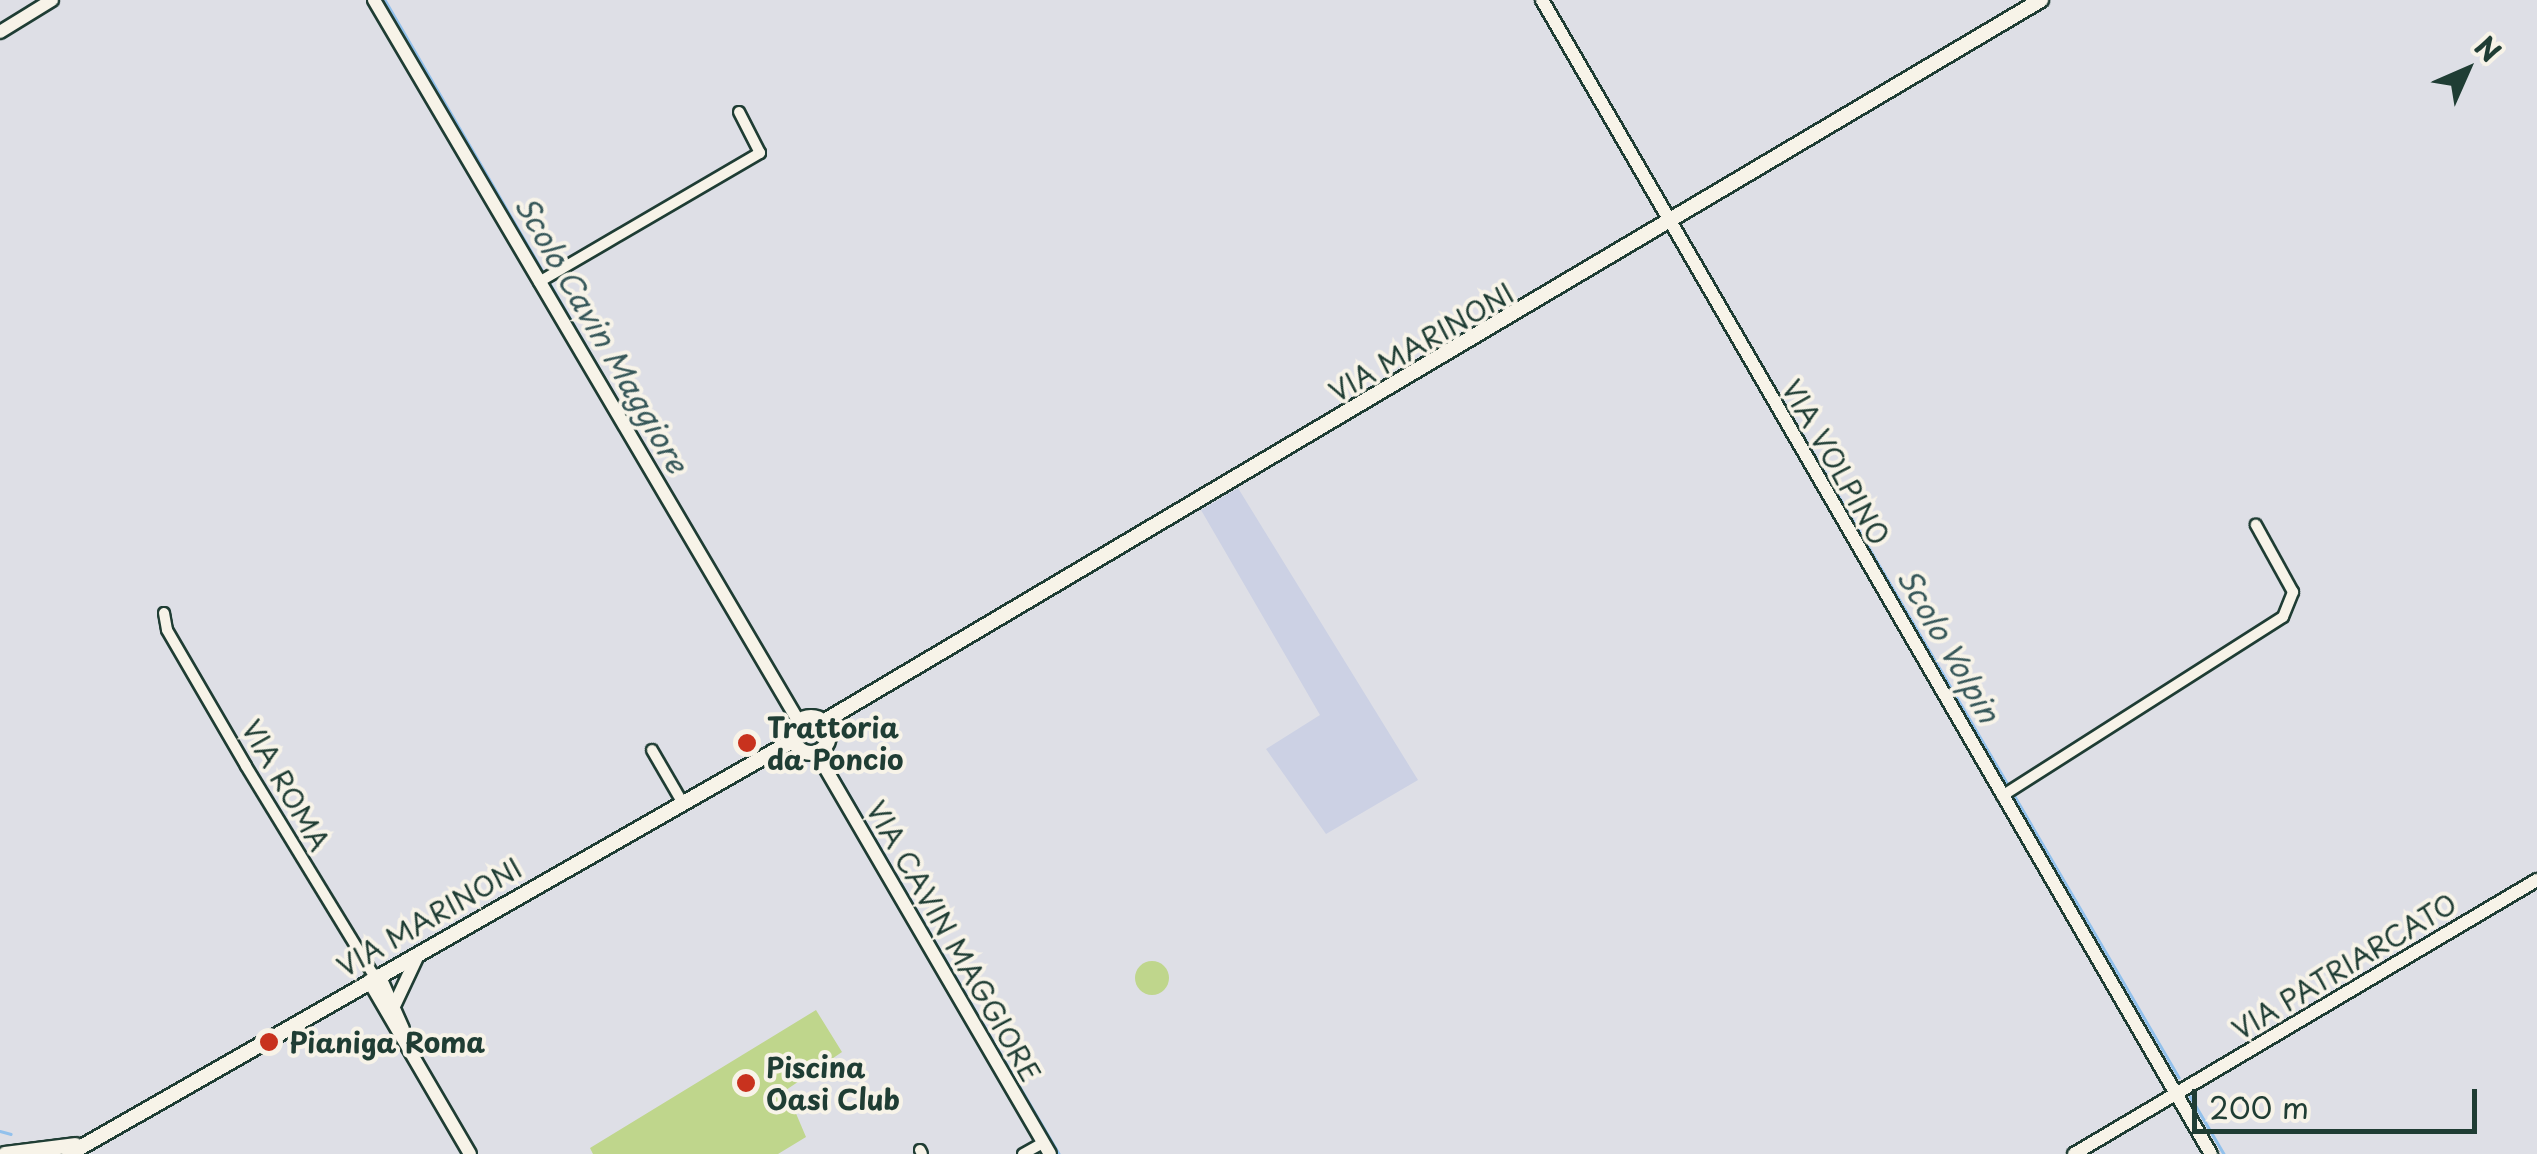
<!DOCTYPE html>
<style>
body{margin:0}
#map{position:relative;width:2537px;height:1154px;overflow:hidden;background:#dedfe6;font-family:"Playpen Sans",sans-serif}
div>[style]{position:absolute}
.built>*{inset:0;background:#ccd1e4}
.green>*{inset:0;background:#bfd68c}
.round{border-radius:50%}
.stream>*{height:2.5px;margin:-1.25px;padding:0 1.25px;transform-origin:1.25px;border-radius:1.25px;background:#92c1ec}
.roads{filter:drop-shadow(2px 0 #1f3d34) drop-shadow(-2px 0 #1f3d34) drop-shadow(0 2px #1f3d34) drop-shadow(0 -2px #1f3d34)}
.minor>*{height:10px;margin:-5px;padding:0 5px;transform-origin:5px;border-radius:5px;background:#f7f3e8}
.tertiary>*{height:12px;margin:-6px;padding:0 6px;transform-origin:6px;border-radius:6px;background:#f7f3e8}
.secondary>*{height:14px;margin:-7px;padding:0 7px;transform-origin:7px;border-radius:7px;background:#f7f3e8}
.secondary>.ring{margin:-7px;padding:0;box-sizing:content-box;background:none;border:14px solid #f7f3e8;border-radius:50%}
.dots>*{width:28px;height:28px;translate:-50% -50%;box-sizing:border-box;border:5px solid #f7f3e8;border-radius:50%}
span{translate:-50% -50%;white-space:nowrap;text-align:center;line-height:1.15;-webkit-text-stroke:8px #f7f3e8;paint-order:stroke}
.street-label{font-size:28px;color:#1f3d34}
.poi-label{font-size:28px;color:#1f3d34;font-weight:700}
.left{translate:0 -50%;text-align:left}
.water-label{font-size:30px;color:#365759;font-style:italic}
.north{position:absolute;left:2417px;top:20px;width:100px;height:100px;-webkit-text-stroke:8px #f7f3e8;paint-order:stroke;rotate:45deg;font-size:28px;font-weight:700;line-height:40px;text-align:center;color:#1f3d34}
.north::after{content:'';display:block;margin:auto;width:35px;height:45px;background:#1f3d34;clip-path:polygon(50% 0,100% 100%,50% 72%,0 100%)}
.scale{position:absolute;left:2192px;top:1089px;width:285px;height:45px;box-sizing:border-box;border:5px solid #1f3d34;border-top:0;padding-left:12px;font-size:30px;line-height:35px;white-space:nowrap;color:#1f3d34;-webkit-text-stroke:8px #f7f3e8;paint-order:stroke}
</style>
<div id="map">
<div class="built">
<div style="clip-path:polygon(1238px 488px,1418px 780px,1326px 834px,1266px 749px,1320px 715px,1201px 510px)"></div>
</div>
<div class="green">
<div class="round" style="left:1135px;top:961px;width:34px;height:34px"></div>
<div style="clip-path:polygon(816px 1010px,842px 1052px,786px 1090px,806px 1137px,778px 1154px,593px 1154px,590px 1148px)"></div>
</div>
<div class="stream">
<div style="left:385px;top:0;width:318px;rotate:59.8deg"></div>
<div style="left:549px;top:282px;width:257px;rotate:59.8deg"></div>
<div style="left:1713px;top:282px;width:587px;rotate:59.59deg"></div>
<div style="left:833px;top:767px;width:448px;rotate:59.7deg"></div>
<div style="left:2014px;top:795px;width:327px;rotate:59.7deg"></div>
<div style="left:2190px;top:1096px;width:67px;rotate:59.6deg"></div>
<div style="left:0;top:1131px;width:11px;rotate:15deg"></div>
</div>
<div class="roads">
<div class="minor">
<div style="left:539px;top:282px;width:256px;rotate:-30.3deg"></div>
<div style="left:760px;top:153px;width:46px;rotate:-117.1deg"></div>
<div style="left:164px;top:613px;width:17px;rotate:80deg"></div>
<div style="left:167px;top:630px;width:157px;rotate:59.8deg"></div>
<div style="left:246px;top:766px;width:247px;rotate:58.6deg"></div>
<div style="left:652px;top:750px;width:58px;rotate:59.9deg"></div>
<div style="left:2002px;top:796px;width:333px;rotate:-32.5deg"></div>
<div style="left:2283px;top:617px;width:27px;rotate:-68deg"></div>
<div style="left:2293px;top:592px;width:77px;rotate:-118.9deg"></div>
<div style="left:920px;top:1150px;width:4px;rotate:63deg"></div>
<div style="left:1023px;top:1154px;width:23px;rotate:-29deg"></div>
</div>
<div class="tertiary">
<div style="left:374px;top:0;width:838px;rotate:59.52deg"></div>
<div style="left:1542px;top:0;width:1334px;rotate:59.9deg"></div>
<div style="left:0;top:32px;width:61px;rotate:-31.6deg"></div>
<div style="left:816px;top:752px;width:465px;rotate:59.8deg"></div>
<div style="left:379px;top:975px;width:59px;rotate:66deg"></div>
<div style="left:369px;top:981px;width:200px;rotate:59.7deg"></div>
<div style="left:395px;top:1004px;width:54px;rotate:-64.9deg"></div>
<div style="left:2074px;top:1154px;width:538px;rotate:-30.62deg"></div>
</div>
<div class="secondary">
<div class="ring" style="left:793px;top:717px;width:22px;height:22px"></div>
<div style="left:823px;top:722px;width:1416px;rotate:-30.66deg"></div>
<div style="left:5px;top:1154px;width:71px;rotate:-7.3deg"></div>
<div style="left:69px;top:1154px;width:835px;rotate:-29.73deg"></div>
</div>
</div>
<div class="dots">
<div style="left:747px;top:743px;background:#c8321e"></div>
<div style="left:269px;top:1042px;background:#c8321e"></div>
<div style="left:746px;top:1083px;background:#c8321e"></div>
</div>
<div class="street-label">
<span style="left:1421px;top:342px;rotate:-30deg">VIA MARINONI</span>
<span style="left:1836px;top:462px;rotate:60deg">VIA VOLPINO</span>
<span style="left:286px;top:785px;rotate:60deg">VIA ROMA</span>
<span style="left:429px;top:917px;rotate:-30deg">VIA MARINONI</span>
<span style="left:954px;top:941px;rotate:60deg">VIA CAVIN MAGGIORE</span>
<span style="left:2344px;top:966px;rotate:-31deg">VIA PATRIARCATO</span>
</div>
<div class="poi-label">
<span class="left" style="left:767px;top:743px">Trattoria<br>da Poncio</span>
<span class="left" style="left:289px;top:1042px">Pianiga Roma</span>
<span class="left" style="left:766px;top:1083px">Piscina<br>Oasi Club</span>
</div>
<div class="water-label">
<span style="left:602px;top:334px;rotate:60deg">Scolo Cavin Maggiore</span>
<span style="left:1949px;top:645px;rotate:60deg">Scolo Volpin</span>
</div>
<div class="north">N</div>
<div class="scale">200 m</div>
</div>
